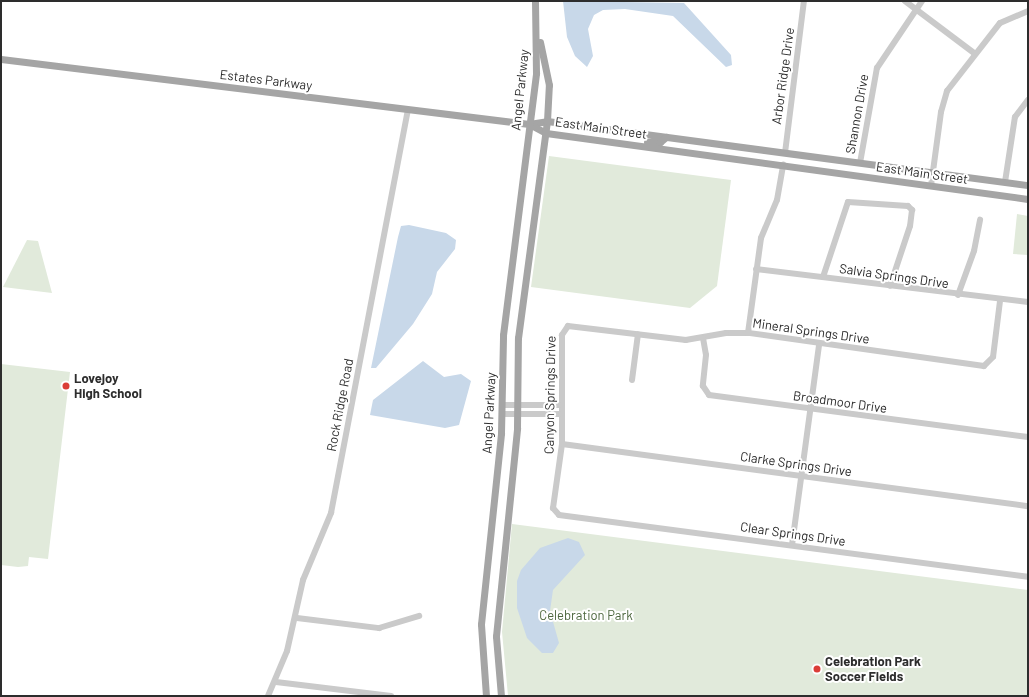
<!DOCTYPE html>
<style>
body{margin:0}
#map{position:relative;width:1029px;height:697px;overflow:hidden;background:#fff;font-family:Barlow,sans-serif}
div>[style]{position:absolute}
.green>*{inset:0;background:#e1eadb}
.water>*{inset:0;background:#c8d8e9}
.minor>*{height:6px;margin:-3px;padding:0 3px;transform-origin:3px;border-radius:3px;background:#cacaca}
.major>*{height:7px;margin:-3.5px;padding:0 3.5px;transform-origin:3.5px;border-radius:3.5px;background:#a5a5a5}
.dots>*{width:11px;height:11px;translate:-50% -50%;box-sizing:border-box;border:2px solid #fff;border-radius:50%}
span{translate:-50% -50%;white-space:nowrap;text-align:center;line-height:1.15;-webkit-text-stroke:4px #fff;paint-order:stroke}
.street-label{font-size:13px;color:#2d2d2d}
.poi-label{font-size:13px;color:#2d2d2d;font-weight:700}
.left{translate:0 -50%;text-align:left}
.park-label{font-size:13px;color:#4c663d}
.frame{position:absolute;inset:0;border:2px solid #2d2d2d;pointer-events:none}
</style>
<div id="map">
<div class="green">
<div style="clip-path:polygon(549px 156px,731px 180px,717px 286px,690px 308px,531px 287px)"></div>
<div style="clip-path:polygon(1017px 214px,1028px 216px,1028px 255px,1013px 254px)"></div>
<div style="clip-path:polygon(27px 240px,38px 241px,52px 293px,3px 287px)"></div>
<div style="clip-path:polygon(1px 364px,70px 372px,48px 559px,29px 557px,28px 566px,18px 567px,1px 565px)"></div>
<div style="clip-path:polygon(512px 524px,1028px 590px,1028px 696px,508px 696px,502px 632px)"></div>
</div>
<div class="water">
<div style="clip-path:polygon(563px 1px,684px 3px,731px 55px,732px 65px,726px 67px,673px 16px,625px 9px,603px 10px,594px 15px,588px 29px,593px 56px,587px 67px,575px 56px,567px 37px)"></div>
<div style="clip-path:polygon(409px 225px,446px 233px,456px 240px,455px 249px,437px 272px,432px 294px,413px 324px,376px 368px,371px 368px,398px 237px,401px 226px)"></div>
<div style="clip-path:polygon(423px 361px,444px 377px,461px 374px,471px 381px,459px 425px,445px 428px,370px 415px,373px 400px)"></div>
<div style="clip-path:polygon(568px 538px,579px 542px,585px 555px,553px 590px,550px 611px,559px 643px,553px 653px,542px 653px,527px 638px,517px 608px,517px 581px,521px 570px,540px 548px)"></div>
</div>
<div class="minor">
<div style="left:905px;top:1px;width:86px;rotate:37deg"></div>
<div style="left:785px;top:153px;width:153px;rotate:-82.9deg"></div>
<div style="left:860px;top:163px;width:97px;rotate:-79.9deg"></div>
<div style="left:877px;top:68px;width:81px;rotate:-56.1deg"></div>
<div style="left:1005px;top:182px;width:66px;rotate:-81.3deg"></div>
<div style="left:1015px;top:117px;width:21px;rotate:-53deg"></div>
<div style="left:931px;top:186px;width:75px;rotate:-82.3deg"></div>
<div style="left:941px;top:112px;width:22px;rotate:-74deg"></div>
<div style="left:947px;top:91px;width:86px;rotate:-52.1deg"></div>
<div style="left:1000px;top:23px;width:30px;rotate:-23deg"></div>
<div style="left:756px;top:269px;width:274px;rotate:6.9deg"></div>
<div style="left:823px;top:277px;width:79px;rotate:-71.6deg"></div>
<div style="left:848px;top:202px;width:60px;rotate:3.8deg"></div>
<div style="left:908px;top:206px;width:6px;rotate:45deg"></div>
<div style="left:912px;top:210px;width:16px;rotate:97deg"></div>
<div style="left:910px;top:226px;width:63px;rotate:108.4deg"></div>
<div style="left:958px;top:295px;width:47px;rotate:-70deg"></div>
<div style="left:974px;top:251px;width:32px;rotate:-79deg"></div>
<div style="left:1000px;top:301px;width:56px;rotate:97.1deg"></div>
<div style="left:993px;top:357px;width:13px;rotate:135deg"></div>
<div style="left:984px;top:366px;width:238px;rotate:-172deg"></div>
<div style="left:748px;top:333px;width:22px;rotate:180deg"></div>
<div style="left:726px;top:333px;width:41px;rotate:170.1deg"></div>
<div style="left:686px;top:340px;width:119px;rotate:-173.2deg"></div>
<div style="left:568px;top:326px;width:11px;rotate:124deg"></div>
<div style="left:562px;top:335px;width:109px;rotate:90deg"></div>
<div style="left:562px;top:444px;width:65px;rotate:98deg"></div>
<div style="left:553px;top:508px;width:9px;rotate:49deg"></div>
<div style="left:559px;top:515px;width:473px;rotate:7.5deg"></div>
<div style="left:748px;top:333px;width:96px;rotate:-82.2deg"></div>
<div style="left:761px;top:238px;width:41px;rotate:-67.2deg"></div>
<div style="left:777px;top:200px;width:36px;rotate:-80deg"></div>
<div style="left:703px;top:338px;width:17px;rotate:80deg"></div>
<div style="left:706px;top:355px;width:31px;rotate:96deg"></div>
<div style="left:703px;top:386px;width:11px;rotate:56deg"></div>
<div style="left:709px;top:395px;width:322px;rotate:7.5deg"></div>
<div style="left:632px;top:380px;width:46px;rotate:-82.6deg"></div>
<div style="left:503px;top:405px;width:57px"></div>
<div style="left:502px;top:414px;width:58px"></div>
<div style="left:562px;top:444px;width:470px;rotate:7.6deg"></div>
<div style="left:792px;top:545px;width:203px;rotate:-82.3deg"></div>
<div style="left:297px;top:618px;width:83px;rotate:7deg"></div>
<div style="left:379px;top:628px;width:42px;rotate:-16.7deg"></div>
<div style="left:276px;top:682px;width:116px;rotate:6.9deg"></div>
<div style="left:268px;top:696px;width:49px;rotate:-67.1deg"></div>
<div style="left:287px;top:651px;width:73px;rotate:-77.3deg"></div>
<div style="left:303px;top:580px;width:73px;rotate:-67.3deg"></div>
<div style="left:331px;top:513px;width:411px;rotate:-79.2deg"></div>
</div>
<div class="major">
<div style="left:1px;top:59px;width:532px;rotate:7.02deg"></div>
<div style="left:529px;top:124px;width:18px;rotate:-9deg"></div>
<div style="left:547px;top:121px;width:485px;rotate:7.6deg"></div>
<div style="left:529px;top:124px;width:19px;rotate:28deg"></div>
<div style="left:546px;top:133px;width:486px;rotate:7.8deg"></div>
<div style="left:647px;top:142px;width:13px"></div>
<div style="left:660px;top:142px;width:8px;rotate:-40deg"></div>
<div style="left:486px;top:696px;width:72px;rotate:-94deg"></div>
<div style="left:481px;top:624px;width:192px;rotate:-84deg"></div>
<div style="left:501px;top:433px;width:98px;rotate:-88.8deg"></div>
<div style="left:503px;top:335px;width:264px;rotate:-82.8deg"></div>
<div style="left:536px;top:73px;width:72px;rotate:-90.8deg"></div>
<div style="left:501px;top:696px;width:60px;rotate:-94.8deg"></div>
<div style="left:496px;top:636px;width:209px;rotate:-84.2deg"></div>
<div style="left:517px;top:428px;width:90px;rotate:-89.4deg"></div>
<div style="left:518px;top:338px;width:219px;rotate:-82.4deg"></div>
<div style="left:547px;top:121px;width:36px;rotate:-87deg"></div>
<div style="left:549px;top:85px;width:44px;rotate:-101.8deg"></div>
</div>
<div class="dots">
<div style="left:66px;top:386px;background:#db3e38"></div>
<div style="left:817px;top:669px;background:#db3e38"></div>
</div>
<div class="street-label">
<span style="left:783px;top:76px;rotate:-82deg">Arbor Ridge Drive</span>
<span style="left:266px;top:80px;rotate:7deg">Estates Parkway</span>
<span style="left:520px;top:90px;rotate:-84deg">Angel Parkway</span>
<span style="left:857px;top:114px;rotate:-80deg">Shannon Drive</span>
<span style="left:601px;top:128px;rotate:8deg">East Main Street</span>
<span style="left:922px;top:173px;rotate:8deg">East Main Street</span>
<span style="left:894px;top:276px;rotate:8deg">Salvia Springs Drive</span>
<span style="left:811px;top:331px;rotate:8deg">Mineral Springs Drive</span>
<span style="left:550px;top:395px;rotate:-89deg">Canyon Springs Drive</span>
<span style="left:840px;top:402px;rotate:8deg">Broadmoor Drive</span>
<span style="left:340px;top:405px;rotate:-79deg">Rock Ridge Road</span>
<span style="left:489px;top:413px;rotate:-87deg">Angel Parkway</span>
<span style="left:796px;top:464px;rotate:8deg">Clarke Springs Drive</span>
<span style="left:793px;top:534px;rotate:8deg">Clear Springs Drive</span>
</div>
<div class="poi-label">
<span class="left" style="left:74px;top:386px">Lovejoy<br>High School</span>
<span class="left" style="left:825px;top:669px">Celebration Park<br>Soccer Fields</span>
</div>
<div class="park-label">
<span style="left:586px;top:615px">Celebration Park</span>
</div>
<div class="frame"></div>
</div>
